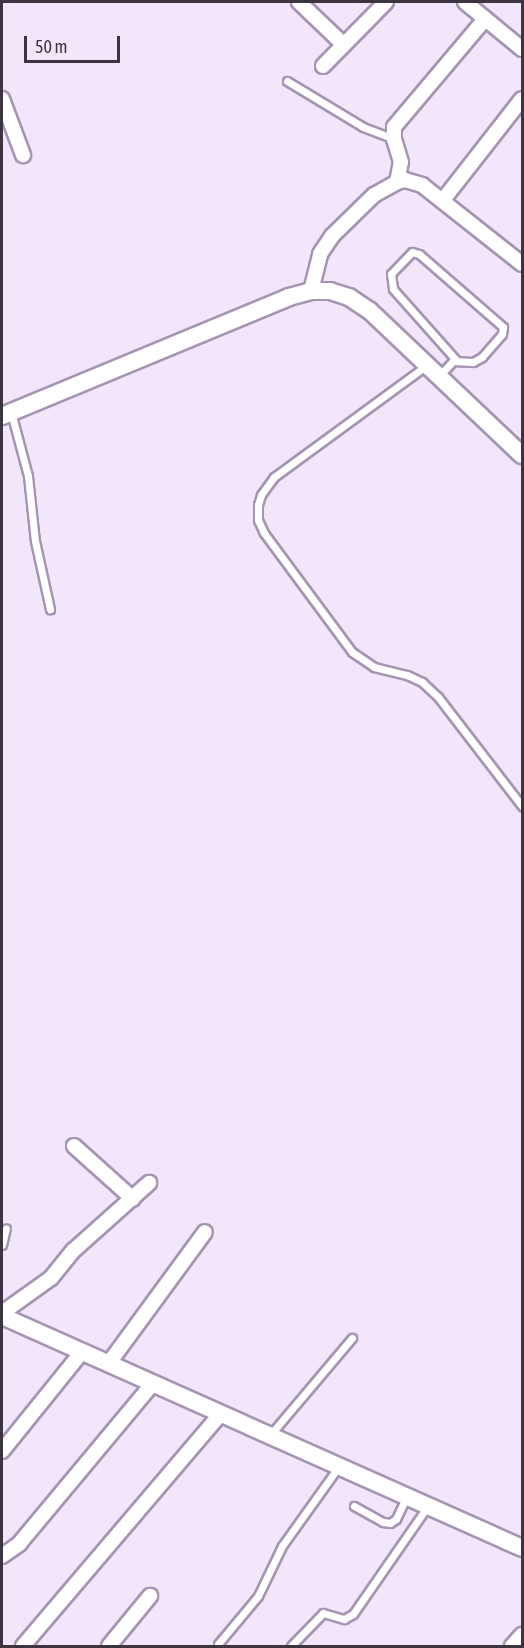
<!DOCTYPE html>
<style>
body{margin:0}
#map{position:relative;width:524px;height:1648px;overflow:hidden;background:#f2e7fa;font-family:"Asap Condensed",sans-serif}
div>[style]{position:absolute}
.roads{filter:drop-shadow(2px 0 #a694b3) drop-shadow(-2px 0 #a694b3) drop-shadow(0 2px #a694b3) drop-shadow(0 -2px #a694b3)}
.service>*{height:7px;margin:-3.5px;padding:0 3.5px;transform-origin:3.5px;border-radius:3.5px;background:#fff}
.minor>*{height:14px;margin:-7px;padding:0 7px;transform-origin:7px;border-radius:7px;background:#fff}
.tertiary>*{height:16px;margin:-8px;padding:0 8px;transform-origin:8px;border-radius:8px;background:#fff}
span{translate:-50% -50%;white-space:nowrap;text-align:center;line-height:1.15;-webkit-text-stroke:6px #f2e7fa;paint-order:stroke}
.frame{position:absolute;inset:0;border:3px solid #3c3441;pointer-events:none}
.scale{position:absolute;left:24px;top:36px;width:96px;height:27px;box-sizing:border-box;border:3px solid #3c3441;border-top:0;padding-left:8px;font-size:18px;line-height:21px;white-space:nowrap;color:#3c3441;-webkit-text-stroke:4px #f2e7fa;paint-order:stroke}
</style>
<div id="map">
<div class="roads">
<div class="service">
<div style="left:287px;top:81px;width:89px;rotate:31.2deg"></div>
<div style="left:363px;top:127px;width:33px;rotate:21deg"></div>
<div style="left:427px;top:365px;width:190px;rotate:143.8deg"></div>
<div style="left:274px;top:477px;width:22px;rotate:126deg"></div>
<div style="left:261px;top:495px;width:10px;rotate:107deg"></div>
<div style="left:258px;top:505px;width:15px;rotate:90deg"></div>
<div style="left:258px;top:520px;width:14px;rotate:65deg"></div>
<div style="left:264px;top:533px;width:148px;rotate:53.5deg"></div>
<div style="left:352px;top:652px;width:27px;rotate:34deg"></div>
<div style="left:374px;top:667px;width:34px;rotate:14deg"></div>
<div style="left:407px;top:675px;width:17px;rotate:25deg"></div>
<div style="left:422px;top:682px;width:22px;rotate:43deg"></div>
<div style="left:438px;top:697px;width:138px;rotate:52.4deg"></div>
<div style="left:439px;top:376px;width:21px;rotate:-47deg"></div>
<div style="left:453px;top:361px;width:20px;rotate:3deg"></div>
<div style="left:473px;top:362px;width:10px;rotate:-29deg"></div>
<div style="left:482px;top:357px;width:30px;rotate:-49deg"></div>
<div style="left:502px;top:334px;width:7px;rotate:-82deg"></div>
<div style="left:503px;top:327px;width:111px;rotate:-139deg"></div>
<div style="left:419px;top:254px;width:7px;rotate:-164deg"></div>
<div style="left:412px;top:252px;width:30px;rotate:134deg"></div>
<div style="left:391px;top:274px;width:15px;rotate:82deg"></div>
<div style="left:393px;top:289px;width:95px;rotate:48.4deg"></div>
<div style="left:11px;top:412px;width:66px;rotate:75.1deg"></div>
<div style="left:28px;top:476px;width:65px;rotate:83.9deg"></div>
<div style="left:35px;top:541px;width:70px;rotate:77.6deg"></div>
<div style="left:2px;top:1245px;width:17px;rotate:-77deg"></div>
<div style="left:270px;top:1435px;width:127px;rotate:-49.8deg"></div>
<div style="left:354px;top:1506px;width:33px;rotate:29deg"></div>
<div style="left:383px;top:1522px;width:7px;rotate:8deg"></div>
<div style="left:390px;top:1523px;width:7px;rotate:-34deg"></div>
<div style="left:396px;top:1519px;width:23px;rotate:-65deg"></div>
<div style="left:218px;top:1644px;width:62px;rotate:-50.2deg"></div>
<div style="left:258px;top:1596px;width:55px;rotate:-64.4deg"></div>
<div style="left:282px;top:1546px;width:98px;rotate:-54.5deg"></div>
<div style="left:291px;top:1646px;width:46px;rotate:-45.9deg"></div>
<div style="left:323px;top:1613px;width:22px;rotate:16deg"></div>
<div style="left:344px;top:1619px;width:10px;rotate:-29deg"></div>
<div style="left:353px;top:1614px;width:130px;rotate:-55.3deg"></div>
</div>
<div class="minor">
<div style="left:299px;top:2px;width:62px;rotate:43.7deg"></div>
<div style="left:465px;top:2px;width:74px;rotate:39.5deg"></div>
<div style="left:323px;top:66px;width:90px;rotate:-45.5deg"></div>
<div style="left:2px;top:99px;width:60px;rotate:69.4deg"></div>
<div style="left:397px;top:182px;width:20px;rotate:-79deg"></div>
<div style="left:401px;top:162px;width:24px;rotate:-107deg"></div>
<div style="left:394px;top:139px;width:12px;rotate:-90deg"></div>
<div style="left:394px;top:127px;width:141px;rotate:-49.9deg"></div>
<div style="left:443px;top:200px;width:128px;rotate:-52deg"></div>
<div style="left:311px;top:291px;width:38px;rotate:-76deg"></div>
<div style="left:320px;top:254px;width:22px;rotate:-56deg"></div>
<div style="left:332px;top:236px;width:59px;rotate:-44.3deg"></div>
<div style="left:374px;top:195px;width:26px;rotate:-29deg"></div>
<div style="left:397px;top:182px;width:8px;rotate:-14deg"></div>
<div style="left:405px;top:180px;width:18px;rotate:16deg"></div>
<div style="left:422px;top:185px;width:127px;rotate:38.3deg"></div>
<div style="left:74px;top:1146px;width:79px;rotate:41.9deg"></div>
<div style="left:2px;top:1313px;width:60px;rotate:-35.5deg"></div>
<div style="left:51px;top:1278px;width:36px;rotate:-51deg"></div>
<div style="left:74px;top:1250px;width:101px;rotate:-41.8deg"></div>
<div style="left:109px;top:1363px;width:162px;rotate:-53.8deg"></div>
<div style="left:2px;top:1451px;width:127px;rotate:-51.1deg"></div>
<div style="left:2px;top:1556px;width:21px;rotate:-35deg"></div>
<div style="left:19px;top:1544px;width:209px;rotate:-50.2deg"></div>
<div style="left:23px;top:1646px;width:306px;rotate:-49.6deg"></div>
<div style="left:109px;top:1646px;width:65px;rotate:-50.6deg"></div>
<div style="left:512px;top:1646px;width:15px;rotate:-48deg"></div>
</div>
<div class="tertiary">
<div style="left:2px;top:416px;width:311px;rotate:-22.5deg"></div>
<div style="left:289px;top:297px;width:23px;rotate:-15deg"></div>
<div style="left:311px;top:291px;width:19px"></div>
<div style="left:330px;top:291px;width:20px;rotate:18deg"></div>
<div style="left:349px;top:297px;width:25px;rotate:34deg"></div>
<div style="left:370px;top:311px;width:209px;rotate:43.5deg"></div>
<div style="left:2px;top:1316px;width:569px;rotate:24.04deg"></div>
</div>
</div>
<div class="frame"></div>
<div class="scale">50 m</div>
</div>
